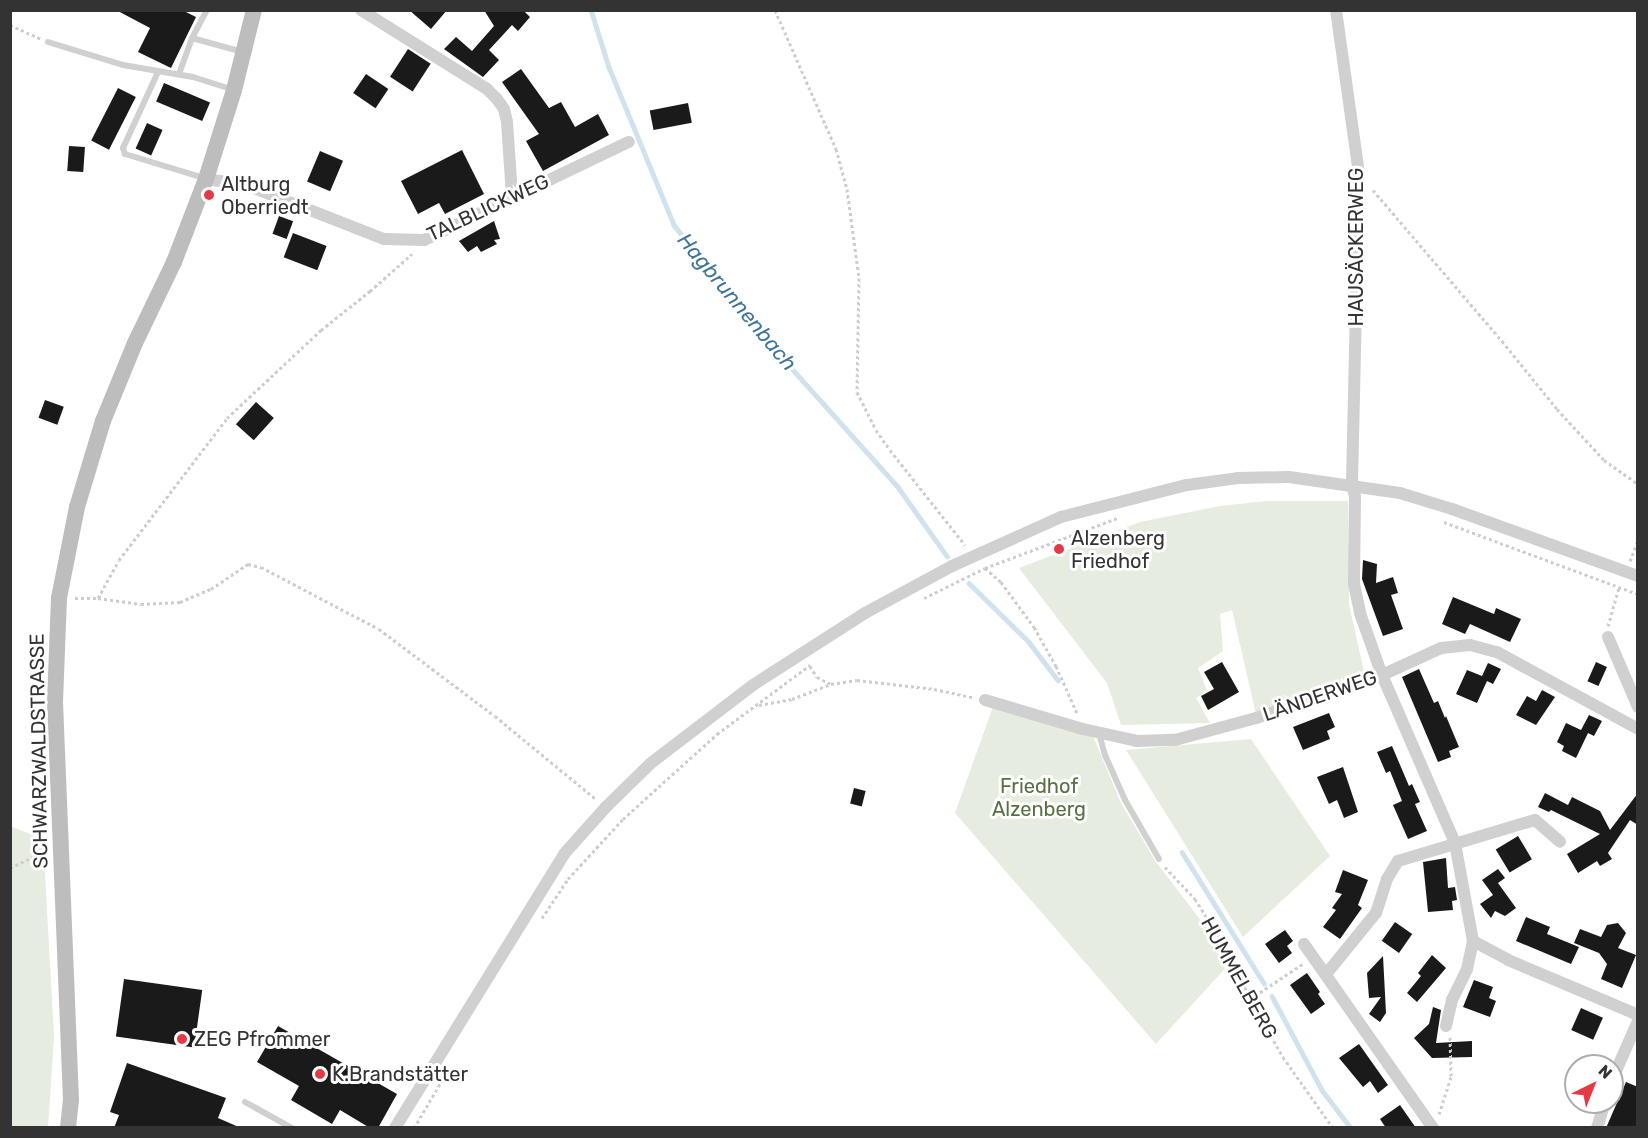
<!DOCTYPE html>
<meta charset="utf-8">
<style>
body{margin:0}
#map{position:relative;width:1648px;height:1138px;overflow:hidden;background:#fff;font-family:Rubik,sans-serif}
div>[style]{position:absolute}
.green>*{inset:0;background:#e6ecdf}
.stream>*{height:4.5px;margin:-2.25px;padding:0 2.25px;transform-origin:2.25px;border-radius:2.25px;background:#cfe2ee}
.building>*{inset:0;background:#1a1a1a;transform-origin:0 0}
.path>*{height:3px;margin-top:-1.5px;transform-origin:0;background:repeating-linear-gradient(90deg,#cdcdcd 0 3px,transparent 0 6px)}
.lane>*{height:6px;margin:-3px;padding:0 3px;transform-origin:3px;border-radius:3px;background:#d0d0d0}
.street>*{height:12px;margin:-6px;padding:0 6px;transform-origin:6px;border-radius:6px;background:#d0d0d0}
.secondary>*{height:16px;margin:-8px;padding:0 8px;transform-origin:8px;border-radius:8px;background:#bdbdbd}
.dots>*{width:16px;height:16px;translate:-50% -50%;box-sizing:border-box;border:3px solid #fff;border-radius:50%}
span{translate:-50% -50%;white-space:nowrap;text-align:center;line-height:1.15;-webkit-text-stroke:6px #fff;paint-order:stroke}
.poi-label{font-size:20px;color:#333}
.left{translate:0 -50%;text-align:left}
.street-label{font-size:20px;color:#333}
.park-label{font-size:20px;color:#56703f}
.water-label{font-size:21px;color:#3f7597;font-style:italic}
.frame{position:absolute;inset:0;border:12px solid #333;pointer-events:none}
.north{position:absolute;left:1564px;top:1054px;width:60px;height:60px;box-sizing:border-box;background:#fff;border:2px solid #adadad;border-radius:50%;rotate:43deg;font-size:16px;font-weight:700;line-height:24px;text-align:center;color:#333}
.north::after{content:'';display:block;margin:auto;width:21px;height:27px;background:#e63946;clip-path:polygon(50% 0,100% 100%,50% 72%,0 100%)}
</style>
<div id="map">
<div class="green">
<div style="clip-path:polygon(1267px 501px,1348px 501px,1349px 604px,1364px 672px,1256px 714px,1232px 610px,1220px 614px,1223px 651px,1198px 668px,1207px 690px,1196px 698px,1210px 723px,1121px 725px,1107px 683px,1019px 568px,1140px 522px,1220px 506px)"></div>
<div style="clip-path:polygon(994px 704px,1093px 736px,1121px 803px,1156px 862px,1232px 961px,1156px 1044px,955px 813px)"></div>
<div style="clip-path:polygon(1251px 739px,1330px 856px,1243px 937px,1126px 750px)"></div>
<div style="clip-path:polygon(10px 826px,43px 839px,54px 1036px,48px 1127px,11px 1127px)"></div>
</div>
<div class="stream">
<div style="left:591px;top:10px;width:60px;rotate:72.5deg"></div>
<div style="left:609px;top:67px;width:171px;rotate:67.6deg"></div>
<div style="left:674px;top:225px;width:138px;rotate:51.5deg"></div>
<div style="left:760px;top:333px;width:207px;rotate:48.1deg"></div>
<div style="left:898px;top:487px;width:85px;rotate:54.6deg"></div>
<div style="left:969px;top:583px;width:84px;rotate:44.5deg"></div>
<div style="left:1029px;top:642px;width:48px;rotate:52.7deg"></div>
<div style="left:1182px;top:852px;width:155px;rotate:58deg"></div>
<div style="left:1272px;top:996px;width:106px;rotate:62deg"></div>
<div style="left:1322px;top:1090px;width:48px;rotate:52.7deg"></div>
</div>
<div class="building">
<div style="clip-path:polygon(116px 10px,182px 10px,196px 17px,171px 68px,138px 52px,150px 28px)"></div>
<div style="clip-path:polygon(409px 10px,447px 10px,431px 29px)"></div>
<div style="clip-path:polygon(484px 10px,523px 10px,530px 17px,518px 31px,512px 25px,489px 50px,499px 60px,483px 77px,444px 49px,456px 37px,472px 51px,494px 26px)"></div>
<div style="left:408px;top:49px;width:27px;height:33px;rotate:33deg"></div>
<div style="clip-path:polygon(521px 69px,549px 108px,561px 102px,575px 127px,598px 114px,609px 135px,543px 171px,526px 141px,539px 134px,502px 82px)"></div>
<div style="left:366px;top:74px;width:27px;height:23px;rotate:34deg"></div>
<div style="left:164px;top:83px;width:50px;height:20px;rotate:23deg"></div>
<div style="left:118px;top:88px;width:20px;height:59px;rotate:27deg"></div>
<div style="left:688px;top:103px;width:20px;height:39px;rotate:79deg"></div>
<div style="left:147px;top:123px;width:17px;height:28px;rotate:24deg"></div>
<div style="left:69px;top:146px;width:16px;height:25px;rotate:4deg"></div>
<div style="clip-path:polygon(462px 150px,484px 194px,445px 214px,439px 203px,418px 214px,401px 181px)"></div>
<div style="left:320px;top:151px;width:25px;height:33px;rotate:23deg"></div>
<div style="left:279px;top:216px;width:15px;height:19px;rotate:20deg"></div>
<div style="clip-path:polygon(494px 221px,500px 239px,494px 240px,497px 244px,481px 252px,477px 246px,468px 252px,459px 241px)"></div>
<div style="left:293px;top:233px;width:36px;height:26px;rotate:21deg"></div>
<div style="left:45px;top:400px;width:20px;height:19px;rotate:20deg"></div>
<div style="left:256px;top:402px;width:24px;height:30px;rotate:42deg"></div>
<div style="clip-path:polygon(1363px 560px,1377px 564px,1376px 583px,1393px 577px,1398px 593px,1391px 595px,1403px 629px,1383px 636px,1362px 579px)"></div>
<div style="clip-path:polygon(1453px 597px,1494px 614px,1496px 608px,1521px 619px,1510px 642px,1470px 624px,1465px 634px,1442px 624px)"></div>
<div style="clip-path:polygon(1222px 662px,1239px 692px,1208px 710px,1201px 696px,1214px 689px,1204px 672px)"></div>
<div style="left:1596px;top:662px;width:12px;height:21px;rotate:24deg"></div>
<div style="clip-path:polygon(1488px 663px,1501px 669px,1493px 684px,1487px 681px,1477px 703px,1456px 694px,1467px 670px,1482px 676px)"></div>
<div style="clip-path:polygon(1419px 669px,1434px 703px,1438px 701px,1445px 718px,1446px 716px,1459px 747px,1449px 751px,1451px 757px,1438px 762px,1402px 677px)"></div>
<div style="clip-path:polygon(1542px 690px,1555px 697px,1536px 725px,1516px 715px,1527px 696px,1536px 701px)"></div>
<div style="clip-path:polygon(1329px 713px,1335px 727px,1327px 731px,1330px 739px,1303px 750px,1293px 727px)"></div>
<div style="clip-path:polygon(1589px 715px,1602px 721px,1594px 736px,1588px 733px,1576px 758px,1562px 751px,1564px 746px,1557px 742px,1566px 723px,1581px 730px)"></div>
<div style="clip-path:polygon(1392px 746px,1409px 786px,1412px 784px,1420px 802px,1415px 804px,1427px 831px,1408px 839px,1393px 805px,1402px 801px,1390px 771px,1386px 773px,1377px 752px)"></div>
<div style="clip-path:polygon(1343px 767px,1358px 812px,1344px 818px,1337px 800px,1329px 804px,1317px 777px)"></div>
<div style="left:854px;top:788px;width:12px;height:16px;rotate:14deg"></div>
<div style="clip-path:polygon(1545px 793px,1568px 805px,1572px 797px,1600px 811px,1610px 830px,1638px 793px,1638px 825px,1630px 820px,1608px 853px,1612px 859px,1600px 866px,1597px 861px,1578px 873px,1567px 854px,1600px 834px,1551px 810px,1549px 812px,1538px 807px)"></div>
<div style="left:1518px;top:836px;width:27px;height:26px;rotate:59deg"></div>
<div style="clip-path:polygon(1446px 858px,1448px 888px,1455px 887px,1457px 900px,1452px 901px,1453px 910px,1428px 912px,1423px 862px)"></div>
<div style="clip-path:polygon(1498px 869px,1505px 878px,1498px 883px,1516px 908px,1505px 916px,1495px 911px,1491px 918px,1480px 904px,1493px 895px,1482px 880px)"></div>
<div style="clip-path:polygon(1343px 870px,1368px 880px,1358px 905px,1362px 908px,1340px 939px,1323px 927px,1336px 910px,1332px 908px,1342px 894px,1335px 892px)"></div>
<div style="clip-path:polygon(1526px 917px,1550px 927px,1547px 934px,1579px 947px,1571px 964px,1516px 941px)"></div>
<div style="left:1395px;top:922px;width:21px;height:23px;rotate:35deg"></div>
<div style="clip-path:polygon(1618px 923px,1626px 933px,1618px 948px,1636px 955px,1622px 988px,1601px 979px,1607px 964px,1599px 953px,1574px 943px,1580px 929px,1601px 937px,1607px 925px)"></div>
<div style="clip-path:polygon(1285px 930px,1293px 941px,1287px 946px,1292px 953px,1279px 963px,1265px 944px)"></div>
<div style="clip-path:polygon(1432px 955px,1446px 968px,1417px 1002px,1407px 993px,1421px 976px,1418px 973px)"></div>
<div style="clip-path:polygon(1383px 956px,1386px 1013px,1380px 1022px,1369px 1014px,1381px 997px,1369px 998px,1367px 973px)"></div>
<div style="clip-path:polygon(1307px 973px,1320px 992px,1318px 994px,1325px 1004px,1311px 1014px,1290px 985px)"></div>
<div style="left:124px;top:979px;width:79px;height:58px;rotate:8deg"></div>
<div style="clip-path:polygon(1474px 980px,1493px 987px,1489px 998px,1496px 1001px,1490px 1017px,1463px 1007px)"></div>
<div style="clip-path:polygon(1433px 1007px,1441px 1010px,1436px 1043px,1472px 1041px,1472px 1057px,1432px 1058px,1414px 1038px,1429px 1024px)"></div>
<div style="left:1581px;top:1008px;width:24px;height:24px;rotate:24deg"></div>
<div style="clip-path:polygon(278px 1026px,397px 1094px,378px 1128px,370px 1128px,340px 1110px,332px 1124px,291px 1100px,299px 1086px,257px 1062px)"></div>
<div style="clip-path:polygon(1359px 1044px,1388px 1085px,1378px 1093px,1370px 1081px,1363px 1087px,1339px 1058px)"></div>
<div style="clip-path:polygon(127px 1063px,226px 1098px,218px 1118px,241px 1128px,114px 1128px,119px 1115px,110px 1112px)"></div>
<div style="clip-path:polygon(1626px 1082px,1638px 1087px,1638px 1128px,1606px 1128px)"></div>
<div style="clip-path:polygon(1400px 1105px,1416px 1128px,1386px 1128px,1380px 1119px)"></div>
</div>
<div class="path">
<div style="left:775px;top:10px;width:152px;rotate:66.3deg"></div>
<div style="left:836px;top:149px;width:41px;rotate:74.6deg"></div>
<div style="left:847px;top:189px;width:90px;rotate:82.3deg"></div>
<div style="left:859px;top:278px;width:114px;rotate:91deg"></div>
<div style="left:857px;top:392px;width:42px;rotate:63.4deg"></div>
<div style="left:876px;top:430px;width:24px;rotate:55deg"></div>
<div style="left:890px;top:450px;width:121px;rotate:51.7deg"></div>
<div style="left:10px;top:25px;width:34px;rotate:24deg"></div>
<div style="left:1373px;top:190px;width:199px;rotate:49.5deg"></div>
<div style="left:1502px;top:341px;width:87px;rotate:51deg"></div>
<div style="left:1557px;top:409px;width:69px;rotate:47.3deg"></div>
<div style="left:1604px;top:460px;width:42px;rotate:35.2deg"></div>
<div style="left:1444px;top:522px;width:207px;rotate:20.4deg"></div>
<div style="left:1630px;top:561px;width:22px;rotate:-69deg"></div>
<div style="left:985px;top:568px;width:21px;rotate:41deg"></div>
<div style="left:1001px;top:582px;width:56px;rotate:53.7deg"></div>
<div style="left:1034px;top:627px;width:45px;rotate:60.6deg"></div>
<div style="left:1056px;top:666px;width:51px;rotate:65.9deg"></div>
<div style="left:75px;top:598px;width:23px"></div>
<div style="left:98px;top:598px;width:43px;rotate:7.9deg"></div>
<div style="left:141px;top:604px;width:39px;rotate:-3deg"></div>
<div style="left:180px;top:602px;width:34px;rotate:-23deg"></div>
<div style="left:211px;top:589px;width:45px;rotate:-34deg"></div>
<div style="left:248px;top:564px;width:13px;rotate:13deg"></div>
<div style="left:261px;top:567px;width:133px;rotate:27.7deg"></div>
<div style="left:379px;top:629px;width:145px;rotate:36.9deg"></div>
<div style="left:495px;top:716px;width:132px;rotate:39.5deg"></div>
<div style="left:98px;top:598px;width:43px;rotate:-61.1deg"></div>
<div style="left:119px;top:560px;width:178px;rotate:-52.7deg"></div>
<div style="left:227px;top:418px;width:129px;rotate:-43.1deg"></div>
<div style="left:321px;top:330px;width:63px;rotate:-38.5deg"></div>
<div style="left:370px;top:291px;width:56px;rotate:-41.4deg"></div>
<div style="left:924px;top:598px;width:68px;rotate:-26.2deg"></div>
<div style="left:985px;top:568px;width:141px;rotate:-20.7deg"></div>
<div style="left:1608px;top:626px;width:41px;rotate:-74.2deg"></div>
<div style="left:810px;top:666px;width:13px;rotate:58deg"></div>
<div style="left:817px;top:677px;width:16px;rotate:27deg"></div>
<div style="left:759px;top:705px;width:34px;rotate:-10deg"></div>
<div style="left:792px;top:699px;width:42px;rotate:-21deg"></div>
<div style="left:831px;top:684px;width:26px;rotate:-9deg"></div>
<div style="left:857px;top:680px;width:78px;rotate:6.7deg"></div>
<div style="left:934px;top:689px;width:39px;rotate:12deg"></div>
<div style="left:1165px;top:867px;width:44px;rotate:46.8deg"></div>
<div style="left:1195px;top:899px;width:65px;rotate:57.5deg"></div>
<div style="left:1230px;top:954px;width:49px;rotate:66deg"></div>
<div style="left:1250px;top:999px;width:67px;rotate:60.4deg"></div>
<div style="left:1283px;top:1057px;width:87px;rotate:54.8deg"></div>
<div style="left:10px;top:868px;width:41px;rotate:-25.9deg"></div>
<div style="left:542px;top:918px;width:47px;rotate:-56.3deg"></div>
<div style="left:568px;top:879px;width:81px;rotate:-47.5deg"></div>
<div style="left:623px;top:819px;width:127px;rotate:-42.1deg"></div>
<div style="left:717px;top:734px;width:116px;rotate:-36.6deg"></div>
<div style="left:1250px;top:999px;width:65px;rotate:-33.7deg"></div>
<div style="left:1439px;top:1114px;width:40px;rotate:-72deg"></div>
<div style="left:1451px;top:1076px;width:40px;rotate:-91.4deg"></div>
<div style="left:414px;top:1128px;width:71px;rotate:-59.5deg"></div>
</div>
<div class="lane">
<div style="left:192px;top:38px;width:53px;rotate:15.4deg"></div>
<div style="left:48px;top:42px;width:78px;rotate:17deg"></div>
<div style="left:123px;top:65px;width:71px;rotate:9.7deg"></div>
<div style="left:193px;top:77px;width:43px;rotate:17.6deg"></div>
<div style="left:158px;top:72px;width:84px;rotate:114.7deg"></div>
<div style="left:123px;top:148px;width:6px;rotate:72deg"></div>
<div style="left:125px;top:154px;width:83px;rotate:16.9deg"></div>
<div style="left:179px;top:74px;width:38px;rotate:-70deg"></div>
<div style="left:192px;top:38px;width:32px;rotate:-62deg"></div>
<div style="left:1099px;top:733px;width:23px;rotate:75deg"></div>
<div style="left:1105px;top:755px;width:49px;rotate:66deg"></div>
<div style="left:1125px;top:800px;width:68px;rotate:60deg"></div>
<div style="left:245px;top:1102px;width:54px;rotate:29deg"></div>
</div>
<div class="street">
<div style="left:361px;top:10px;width:149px;rotate:32.1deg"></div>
<div style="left:487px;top:89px;width:14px;rotate:45deg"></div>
<div style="left:497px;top:99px;width:12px;rotate:55deg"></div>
<div style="left:504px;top:109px;width:13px;rotate:77deg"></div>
<div style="left:507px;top:122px;width:74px;rotate:86.1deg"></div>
<div style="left:1336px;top:10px;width:166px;rotate:82deg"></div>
<div style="left:1359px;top:174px;width:310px;rotate:91.3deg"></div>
<div style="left:1352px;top:484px;width:13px;rotate:77deg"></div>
<div style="left:1355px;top:497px;width:87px;rotate:90.7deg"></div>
<div style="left:1354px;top:584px;width:30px;rotate:78deg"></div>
<div style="left:1360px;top:613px;width:66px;rotate:70.5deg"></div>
<div style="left:1382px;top:675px;width:183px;rotate:66.5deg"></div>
<div style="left:1455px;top:843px;width:100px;rotate:79.6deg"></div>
<div style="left:1473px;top:941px;width:40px;rotate:28deg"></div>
<div style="left:1508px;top:960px;width:141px;rotate:22.9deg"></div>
<div style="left:206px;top:179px;width:40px;rotate:8.5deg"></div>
<div style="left:246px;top:185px;width:148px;rotate:21.4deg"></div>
<div style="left:384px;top:239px;width:40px;rotate:1.4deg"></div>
<div style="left:424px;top:240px;width:227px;rotate:-25.6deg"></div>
<div style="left:1608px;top:637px;width:76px;rotate:66.8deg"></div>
<div style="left:985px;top:700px;width:102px;rotate:16.5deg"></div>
<div style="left:1083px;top:729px;width:55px;rotate:12.5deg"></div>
<div style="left:1137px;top:741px;width:38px;rotate:-2deg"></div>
<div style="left:1175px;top:740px;width:84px;rotate:-15.2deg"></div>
<div style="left:1256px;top:718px;width:133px;rotate:-18.8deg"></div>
<div style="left:1382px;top:675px;width:65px;rotate:-24.6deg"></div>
<div style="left:1441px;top:648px;width:29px;rotate:-6deg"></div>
<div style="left:1470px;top:645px;width:28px;rotate:15deg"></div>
<div style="left:1497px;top:652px;width:161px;rotate:28.6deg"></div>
<div style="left:1304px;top:944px;width:225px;rotate:55deg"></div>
<div style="left:1327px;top:973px;width:77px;rotate:-50.8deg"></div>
<div style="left:1376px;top:913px;width:36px;rotate:-72deg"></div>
<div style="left:1387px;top:879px;width:21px;rotate:-59deg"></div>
<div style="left:1398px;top:861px;width:143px;rotate:-16.7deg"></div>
<div style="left:1535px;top:820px;width:33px;rotate:41deg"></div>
<div style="left:1446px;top:1026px;width:27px;rotate:-77deg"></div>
<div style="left:1452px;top:1000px;width:34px;rotate:-64deg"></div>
<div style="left:1467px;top:969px;width:29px;rotate:-78deg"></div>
<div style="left:1612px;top:1080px;width:64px;rotate:-66.2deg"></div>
<div style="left:395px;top:1128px;width:322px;rotate:-58.3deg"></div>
<div style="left:564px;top:854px;width:63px;rotate:-48.2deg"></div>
<div style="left:606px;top:807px;width:63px;rotate:-44.4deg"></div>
<div style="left:651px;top:763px;width:128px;rotate:-37.4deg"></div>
<div style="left:753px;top:685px;width:133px;rotate:-32.7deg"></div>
<div style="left:865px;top:613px;width:99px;rotate:-28.4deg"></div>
<div style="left:952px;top:566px;width:120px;rotate:-24.2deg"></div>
<div style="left:1061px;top:517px;width:130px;rotate:-14.3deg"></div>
<div style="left:1187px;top:485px;width:51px;rotate:-7.8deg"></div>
<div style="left:1238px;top:478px;width:51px;rotate:-1.1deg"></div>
<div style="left:1289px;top:477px;width:112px;rotate:8.2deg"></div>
<div style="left:1400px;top:493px;width:54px;rotate:17.1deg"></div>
<div style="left:1452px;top:509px;width:198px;rotate:19.8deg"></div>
<div style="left:1597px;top:1128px;width:27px;rotate:-73deg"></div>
</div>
<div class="secondary">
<div style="left:68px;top:1128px;width:28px;rotate:-84deg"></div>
<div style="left:71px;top:1100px;width:398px;rotate:-92.3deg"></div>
<div style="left:55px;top:702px;width:104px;rotate:-87.8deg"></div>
<div style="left:59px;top:598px;width:93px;rotate:-78.8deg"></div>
<div style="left:77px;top:507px;width:90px;rotate:-73.2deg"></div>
<div style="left:103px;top:421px;width:84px;rotate:-67.7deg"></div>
<div style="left:135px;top:343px;width:90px;rotate:-64.3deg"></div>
<div style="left:174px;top:262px;width:89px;rotate:-68.9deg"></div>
<div style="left:206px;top:179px;width:93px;rotate:-72.5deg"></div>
<div style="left:234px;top:90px;width:82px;rotate:-76deg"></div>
</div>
<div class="dots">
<div style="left:209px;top:195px;background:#e63946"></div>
<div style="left:1059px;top:549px;background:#e63946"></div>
<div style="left:182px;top:1039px;background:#e63946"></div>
<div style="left:320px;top:1074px;background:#e63946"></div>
</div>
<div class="poi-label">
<span class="left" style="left:221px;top:196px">Altburg<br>Oberriedt</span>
<span class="left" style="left:1071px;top:550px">Alzenberg<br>Friedhof</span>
<span class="left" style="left:194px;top:1039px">ZEG Pfrommer</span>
<span class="left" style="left:332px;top:1074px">K.Brandstätter</span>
</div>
<div class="street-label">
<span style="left:488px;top:208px;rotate:-25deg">TALBLICKWEG</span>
<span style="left:1356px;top:247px;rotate:-90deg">HAUSÄCKERWEG</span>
<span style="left:1320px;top:696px;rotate:-19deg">LÄNDERWEG</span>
<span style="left:39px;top:751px;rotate:-91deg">SCHWARZWALDSTRASSE</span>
<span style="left:1239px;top:978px;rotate:61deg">HUMMELBERG</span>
</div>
<div class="park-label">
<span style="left:1039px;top:798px">Friedhof<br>Alzenberg</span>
</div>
<div class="water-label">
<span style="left:737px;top:302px;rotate:50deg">Hagbrunnenbach</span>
</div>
<div class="frame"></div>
<div class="north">N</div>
</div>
